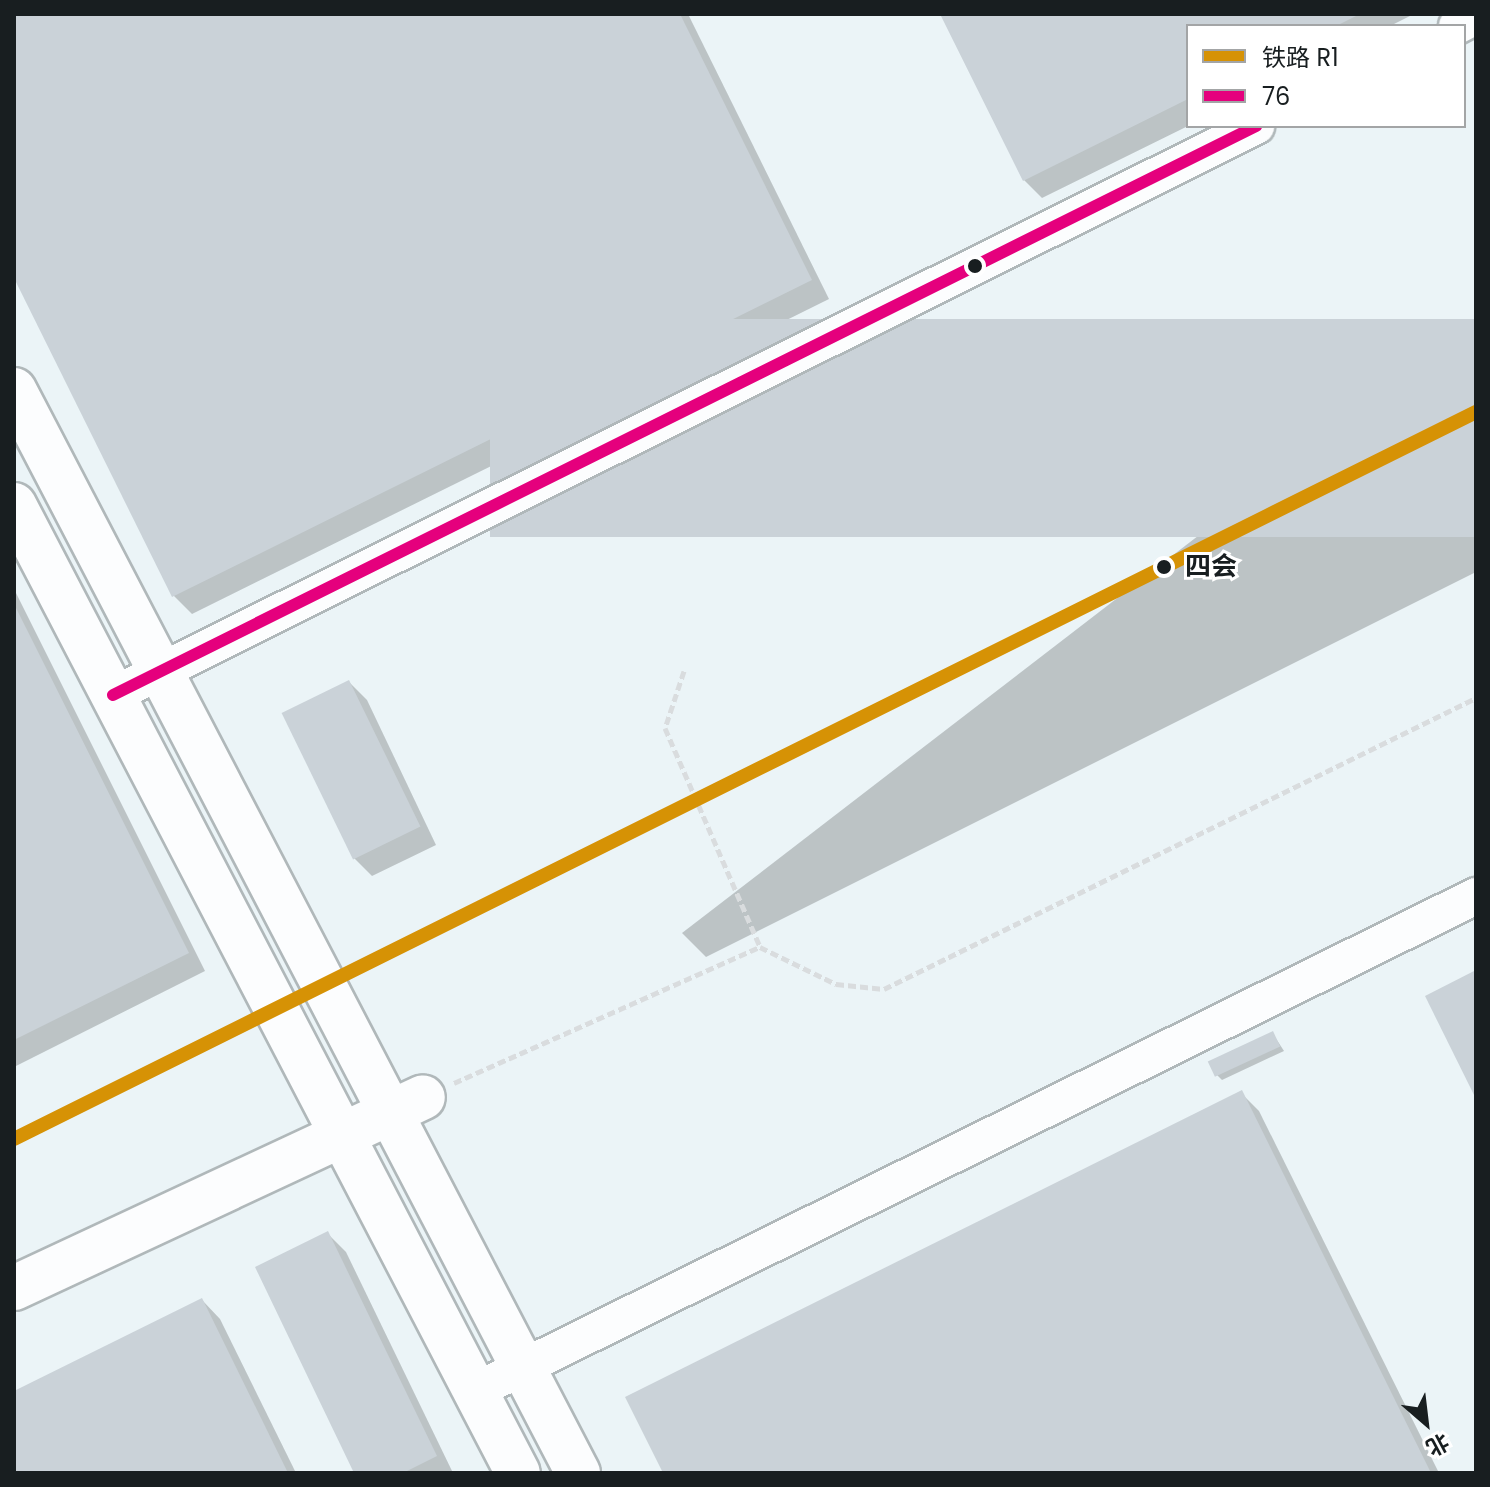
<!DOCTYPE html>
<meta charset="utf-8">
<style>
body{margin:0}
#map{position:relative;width:1490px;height:1487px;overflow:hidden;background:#ebf4f7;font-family:Poppins,"Noto Sans SC",sans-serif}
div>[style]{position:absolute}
.shadow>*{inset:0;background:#0003}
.building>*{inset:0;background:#cad2d8;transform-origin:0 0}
.path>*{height:5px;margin-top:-2.5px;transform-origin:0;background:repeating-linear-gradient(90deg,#d9dcde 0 8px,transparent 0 12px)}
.roads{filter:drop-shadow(2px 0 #b0b8ba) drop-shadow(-2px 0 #b0b8ba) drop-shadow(0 2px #b0b8ba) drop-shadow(0 -2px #b0b8ba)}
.street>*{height:36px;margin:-18px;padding:0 18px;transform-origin:18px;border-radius:18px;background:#fcfdfe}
.secondary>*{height:44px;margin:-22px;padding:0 22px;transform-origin:22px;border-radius:22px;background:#fcfdfe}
.bus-1>*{height:12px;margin:-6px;padding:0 6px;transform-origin:6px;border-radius:6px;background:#e5007d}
.rail-1>*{height:14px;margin:-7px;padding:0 7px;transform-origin:7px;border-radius:7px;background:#d69205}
.dots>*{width:22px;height:22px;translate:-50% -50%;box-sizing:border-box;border:4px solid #fff;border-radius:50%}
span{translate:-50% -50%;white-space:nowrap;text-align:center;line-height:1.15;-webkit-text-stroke:6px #fff;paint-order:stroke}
.stop-label{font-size:26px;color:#181e20;font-weight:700}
.left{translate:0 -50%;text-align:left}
.frame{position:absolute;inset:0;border:16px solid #181e20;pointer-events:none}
.legend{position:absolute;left:1186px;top:24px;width:280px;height:104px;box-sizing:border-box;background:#fff;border:2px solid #a3a5a6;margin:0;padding:10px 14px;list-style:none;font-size:24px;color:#181e20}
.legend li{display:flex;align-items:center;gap:16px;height:40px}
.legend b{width:40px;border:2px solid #a3a5a6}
.north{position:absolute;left:1386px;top:1383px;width:80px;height:80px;-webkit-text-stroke:6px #fff;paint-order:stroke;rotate:152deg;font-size:22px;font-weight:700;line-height:32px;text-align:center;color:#181e20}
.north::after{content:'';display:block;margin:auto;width:28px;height:36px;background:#181e20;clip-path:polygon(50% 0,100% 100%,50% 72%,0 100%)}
</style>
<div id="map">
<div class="shadow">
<div style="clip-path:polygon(14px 14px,688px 14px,829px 299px,192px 614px,174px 596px,14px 273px)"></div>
<div style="clip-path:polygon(942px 14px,1414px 14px,1390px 26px,1188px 26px,1188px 126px,1042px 198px,1024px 180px)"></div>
<div style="clip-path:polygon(1476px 322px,1476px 572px,706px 957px,682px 933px)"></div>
<div style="clip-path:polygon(14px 589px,205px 971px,14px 1067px)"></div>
<div style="clip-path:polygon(349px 682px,367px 700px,436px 845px,372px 876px,354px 858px)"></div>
<div style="clip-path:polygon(1273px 1034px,1284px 1051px,1222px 1080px,1217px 1075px)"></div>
<div style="clip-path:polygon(1241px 1093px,1259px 1111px,1439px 1473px,665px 1473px)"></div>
<div style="clip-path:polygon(328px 1234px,346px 1252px,453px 1473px,357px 1473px)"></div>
<div style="clip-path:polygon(202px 1300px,220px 1319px,296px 1473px,14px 1473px,14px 1393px)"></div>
</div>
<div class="building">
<div style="clip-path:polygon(14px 14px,680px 14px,812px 280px,172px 597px,14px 278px)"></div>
<div style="clip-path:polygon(940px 14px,1360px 14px,1336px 26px,1188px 26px,1188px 99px,1023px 181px)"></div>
<div style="left:1476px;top:319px;width:218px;height:986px;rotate:90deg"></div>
<div style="clip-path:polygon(14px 604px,189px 953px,14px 1040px)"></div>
<div style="left:349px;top:680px;width:163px;height:75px;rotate:64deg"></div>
<div style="clip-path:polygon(1476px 970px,1476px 1099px,1425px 996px)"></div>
<div style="left:1273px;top:1031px;width:17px;height:72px;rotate:65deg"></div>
<div style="clip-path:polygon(1242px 1090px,1431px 1473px,663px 1473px,625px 1397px)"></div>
<div style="clip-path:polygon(328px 1231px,437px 1456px,403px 1473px,354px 1473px,255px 1267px)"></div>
<div style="clip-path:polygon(202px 1298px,288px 1473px,14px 1473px,14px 1391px)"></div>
</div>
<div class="path">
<div style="left:684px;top:671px;width:60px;rotate:108.4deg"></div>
<div style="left:665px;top:728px;width:239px;rotate:66.5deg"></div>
<div style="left:760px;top:947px;width:85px;rotate:26deg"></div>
<div style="left:836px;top:984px;width:48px;rotate:5.9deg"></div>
<div style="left:884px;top:989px;width:660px;rotate:-26.18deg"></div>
<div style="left:454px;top:1083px;width:335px;rotate:-24deg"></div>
</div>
<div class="roads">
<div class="street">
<div style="left:1457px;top:26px;width:21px;rotate:-28deg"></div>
<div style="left:113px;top:695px;width:1277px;rotate:-26.46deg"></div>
<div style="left:475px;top:1391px;width:1117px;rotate:-26.31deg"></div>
</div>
<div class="secondary">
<div style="left:14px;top:390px;width:1221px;rotate:62.49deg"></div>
<div style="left:14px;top:505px;width:1091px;rotate:62.5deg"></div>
<div style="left:14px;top:1288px;width:451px;rotate:-25deg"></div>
</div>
</div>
<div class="bus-1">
<div style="left:113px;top:695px;width:1277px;rotate:-26.46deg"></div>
</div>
<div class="rail-1">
<div style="left:14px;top:1139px;width:1633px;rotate:-26.44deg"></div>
</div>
<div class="dots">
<div style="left:975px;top:266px;background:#181e20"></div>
<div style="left:1164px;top:567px;background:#181e20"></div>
</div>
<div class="stop-label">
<span class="left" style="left:1185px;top:567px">四会</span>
</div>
<div class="frame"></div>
<ul class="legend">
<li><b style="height:10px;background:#d69205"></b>铁路 R1</li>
<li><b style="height:10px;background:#e5007d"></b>76</li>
</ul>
<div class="north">北</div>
</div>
